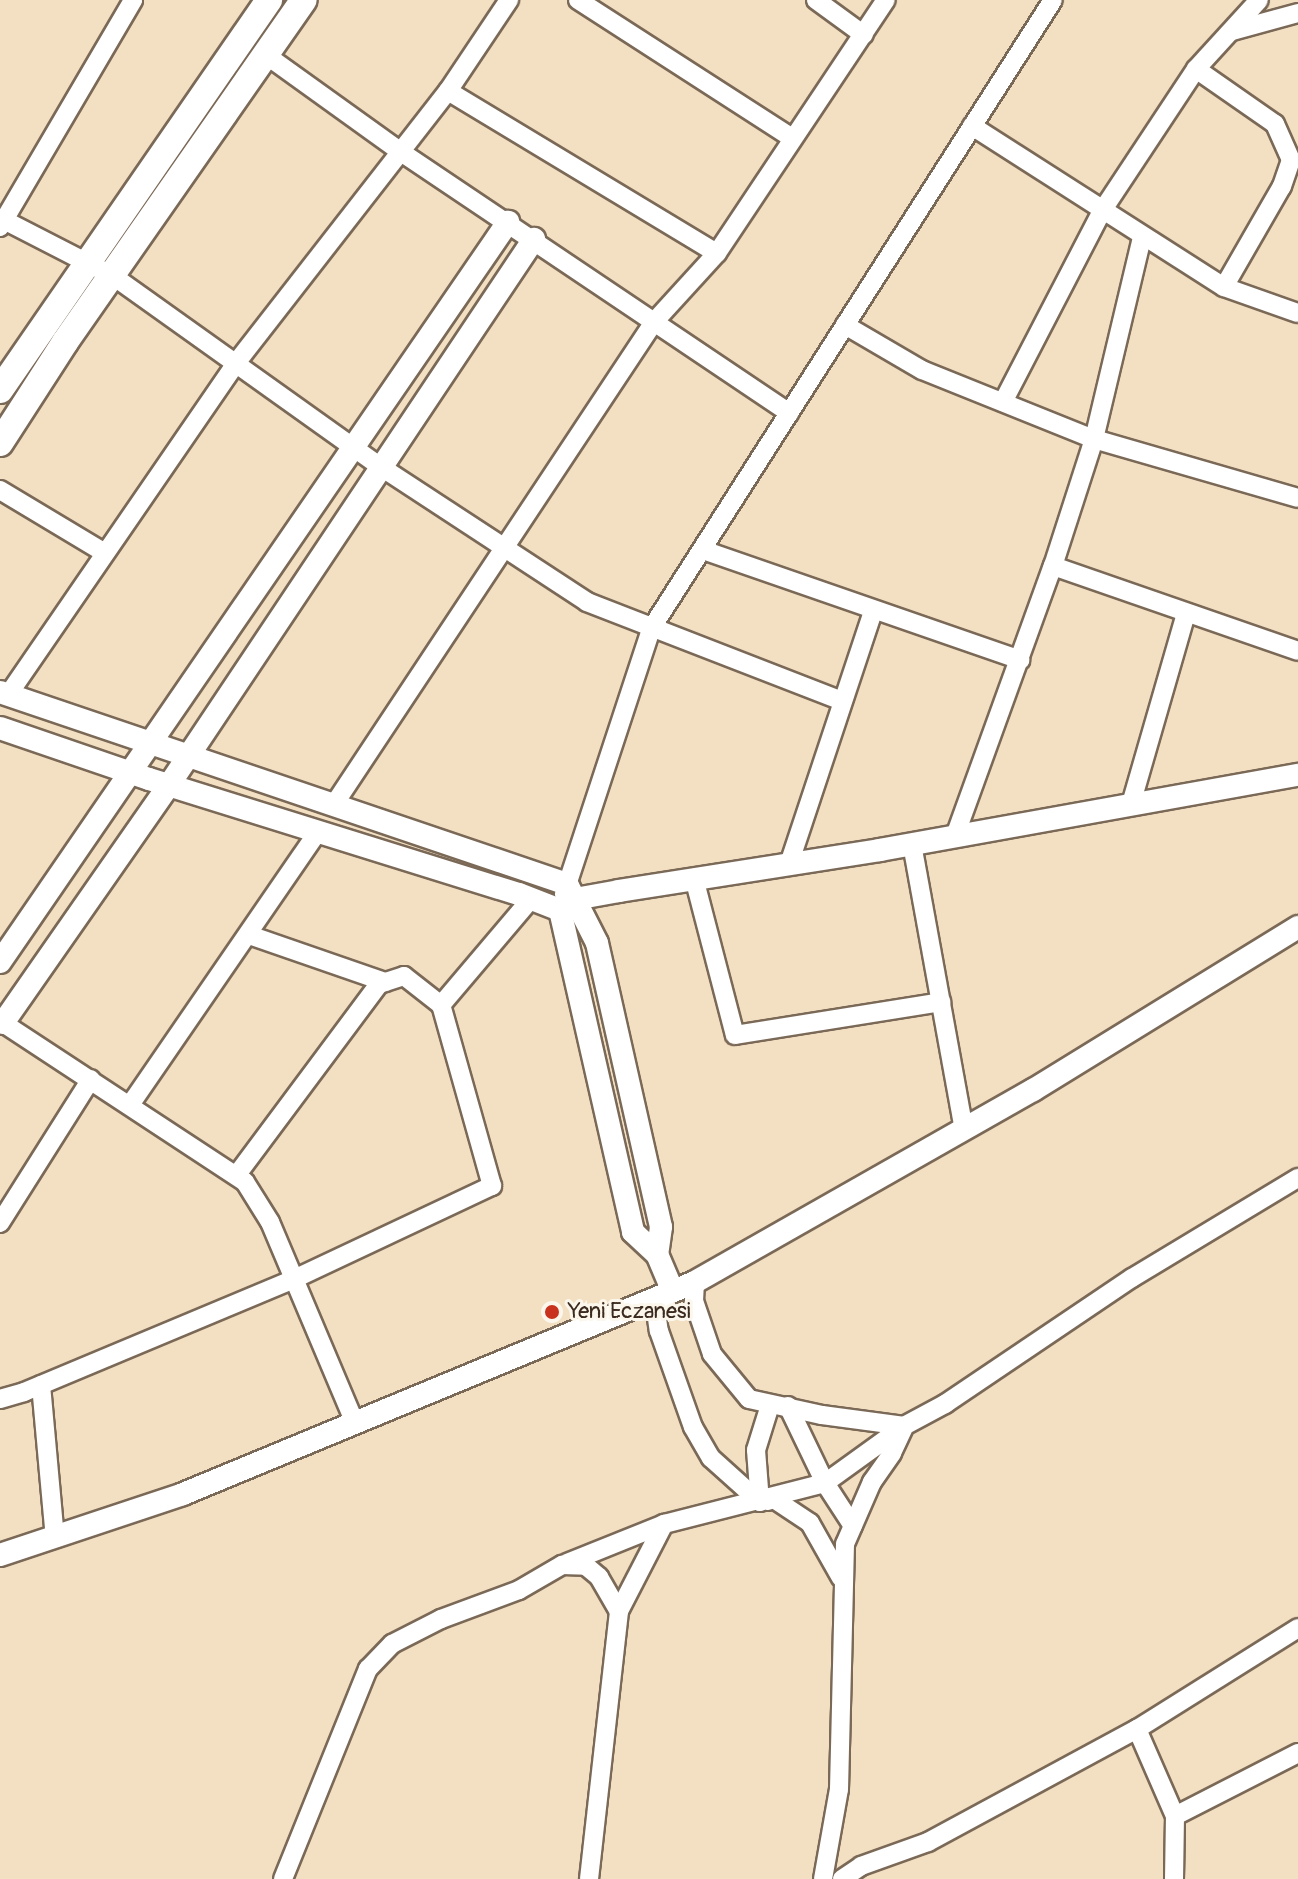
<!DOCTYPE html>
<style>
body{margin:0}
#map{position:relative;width:1298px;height:1879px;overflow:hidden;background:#f3dfc2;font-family:Pangolin,sans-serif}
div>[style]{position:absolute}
.roads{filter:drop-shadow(2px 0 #7b6957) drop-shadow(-2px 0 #7b6957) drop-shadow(0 2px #7b6957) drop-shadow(0 -2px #7b6957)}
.minor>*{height:18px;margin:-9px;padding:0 9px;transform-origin:9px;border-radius:9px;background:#fff}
.tertiary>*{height:22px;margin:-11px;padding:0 11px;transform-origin:11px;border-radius:11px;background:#fff}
.secondary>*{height:26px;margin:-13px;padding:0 13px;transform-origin:13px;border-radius:13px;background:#fff}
.dots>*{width:22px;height:22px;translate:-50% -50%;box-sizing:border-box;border:4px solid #fbf7ec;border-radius:50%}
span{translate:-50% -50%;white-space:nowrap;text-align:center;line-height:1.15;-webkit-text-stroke:6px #fbf7ec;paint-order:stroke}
.poi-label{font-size:22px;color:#3b2a1e}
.left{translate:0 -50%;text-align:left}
</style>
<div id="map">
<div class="roads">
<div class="minor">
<div style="left:578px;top:0;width:255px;rotate:32.8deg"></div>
<div style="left:816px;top:0;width:59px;rotate:36.1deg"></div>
<div style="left:1232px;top:31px;width:68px;rotate:-15.3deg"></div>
<div style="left:266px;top:55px;width:166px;rotate:35.7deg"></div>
<div style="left:401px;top:152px;width:468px;rotate:33.9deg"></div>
<div style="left:1196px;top:69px;width:96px;rotate:34.8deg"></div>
<div style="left:1275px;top:124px;width:39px;rotate:66deg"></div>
<div style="left:1291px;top:160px;width:28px;rotate:109deg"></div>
<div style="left:1282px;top:186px;width:116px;rotate:119.9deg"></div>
<div style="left:448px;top:91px;width:314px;rotate:31.1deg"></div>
<div style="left:972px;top:126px;width:299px;rotate:32.6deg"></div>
<div style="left:1224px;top:287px;width:78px;rotate:19.4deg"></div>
<div style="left:0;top:218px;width:127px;rotate:27.2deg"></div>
<div style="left:113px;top:276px;width:329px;rotate:35.5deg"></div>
<div style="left:381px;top:467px;width:246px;rotate:33.2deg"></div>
<div style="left:587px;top:602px;width:274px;rotate:21.2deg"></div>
<div style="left:0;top:227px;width:263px;rotate:-59.6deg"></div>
<div style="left:845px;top:325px;width:89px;rotate:30.3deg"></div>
<div style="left:922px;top:370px;width:185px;rotate:21.9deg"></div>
<div style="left:1094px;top:439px;width:212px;rotate:16.1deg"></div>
<div style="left:1003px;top:402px;width:215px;rotate:-62.6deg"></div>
<div style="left:1102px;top:211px;width:170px;rotate:-56.5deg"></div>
<div style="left:1196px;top:69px;width:93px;rotate:-47.6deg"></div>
<div style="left:0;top:490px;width:122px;rotate:31deg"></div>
<div style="left:703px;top:550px;width:336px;rotate:19.1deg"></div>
<div style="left:1053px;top:566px;width:259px;rotate:19.1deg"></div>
<div style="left:8px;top:695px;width:403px;rotate:-55.5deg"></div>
<div style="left:236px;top:363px;width:345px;rotate:-52.1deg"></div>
<div style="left:448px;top:91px;width:110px;rotate:-56.2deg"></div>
<div style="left:1131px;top:804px;width:199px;rotate:-73.9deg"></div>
<div style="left:333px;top:806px;width:581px;rotate:-56.45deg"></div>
<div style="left:654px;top:322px;width:93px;rotate:-47.6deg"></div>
<div style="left:717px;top:253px;width:304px;rotate:-56.3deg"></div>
<div style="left:955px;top:836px;width:287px;rotate:-70.1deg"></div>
<div style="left:1053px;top:566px;width:133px;rotate:-72.1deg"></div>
<div style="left:1094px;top:439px;width:208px;rotate:-76.6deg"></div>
<div style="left:912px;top:844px;width:290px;rotate:79.7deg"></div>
<div style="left:790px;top:861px;width:263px;rotate:-71.6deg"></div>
<div style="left:694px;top:878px;width:162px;rotate:75.4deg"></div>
<div style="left:735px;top:1035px;width:209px;rotate:-9.1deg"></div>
<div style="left:564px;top:894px;width:279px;rotate:-71.8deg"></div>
<div style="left:651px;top:629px;width:746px;rotate:-57.42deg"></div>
<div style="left:249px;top:935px;width:144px;rotate:19.1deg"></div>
<div style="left:441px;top:1005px;width:139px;rotate:-49.7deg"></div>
<div style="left:0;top:1021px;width:293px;rotate:33.3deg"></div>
<div style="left:245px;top:1182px;width:47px;rotate:58deg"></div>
<div style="left:270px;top:1222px;width:218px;rotate:67.1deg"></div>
<div style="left:130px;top:1105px;width:332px;rotate:-55.5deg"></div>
<div style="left:0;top:1223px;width:170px;rotate:-57.7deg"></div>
<div style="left:695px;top:1282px;width:19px;rotate:93deg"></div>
<div style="left:694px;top:1301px;width:56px;rotate:71.2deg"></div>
<div style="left:712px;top:1354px;width:58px;rotate:50.6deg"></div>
<div style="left:749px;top:1399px;width:75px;rotate:12.4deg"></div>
<div style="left:822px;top:1415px;width:83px;rotate:7.6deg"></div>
<div style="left:654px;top:1297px;width:34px;rotate:82deg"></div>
<div style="left:659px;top:1331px;width:102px;rotate:70.5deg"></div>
<div style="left:693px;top:1427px;width:36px;rotate:60deg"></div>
<div style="left:711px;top:1458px;width:66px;rotate:41.9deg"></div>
<div style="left:41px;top:1385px;width:154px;rotate:84.8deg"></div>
<div style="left:0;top:1399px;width:25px;rotate:-16deg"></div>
<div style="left:24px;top:1392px;width:293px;rotate:-22.7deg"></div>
<div style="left:294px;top:1279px;width:219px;rotate:-25.2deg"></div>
<div style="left:492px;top:1186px;width:188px;rotate:-105.7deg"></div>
<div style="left:441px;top:1005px;width:47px;rotate:-141.9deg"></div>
<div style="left:404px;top:976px;width:26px;rotate:162deg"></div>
<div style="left:379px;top:984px;width:239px;rotate:126.7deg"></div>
<div style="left:788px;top:1406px;width:85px;rotate:64.3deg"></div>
<div style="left:825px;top:1483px;width:51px;rotate:56.9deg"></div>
<div style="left:767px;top:1501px;width:7px;rotate:-16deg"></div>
<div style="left:774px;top:1499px;width:43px;rotate:33.7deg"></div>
<div style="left:810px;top:1523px;width:63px;rotate:60.6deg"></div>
<div style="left:760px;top:1502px;width:52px;rotate:-94.4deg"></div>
<div style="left:756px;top:1450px;width:47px;rotate:-72.7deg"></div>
<div style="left:567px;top:1563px;width:105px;rotate:-21.9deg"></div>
<div style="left:1137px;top:1729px;width:95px;rotate:66.4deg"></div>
<div style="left:1175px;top:1816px;width:63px;rotate:90.9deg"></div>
<div style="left:1175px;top:1816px;width:138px;rotate:-27.1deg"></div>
<div style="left:283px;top:1879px;width:227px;rotate:-68deg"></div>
<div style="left:368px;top:1669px;width:35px;rotate:-46deg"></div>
<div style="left:392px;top:1644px;width:55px;rotate:-27deg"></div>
<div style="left:441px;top:1619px;width:83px;rotate:-20.4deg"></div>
<div style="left:519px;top:1590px;width:50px;rotate:-30.2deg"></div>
<div style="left:562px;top:1565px;width:24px;rotate:2deg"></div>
<div style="left:586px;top:1566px;width:17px;rotate:40deg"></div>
<div style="left:599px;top:1577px;width:39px;rotate:60deg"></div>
<div style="left:589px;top:1879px;width:270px;rotate:-83.6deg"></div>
<div style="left:619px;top:1611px;width:98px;rotate:-62.7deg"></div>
<div style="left:664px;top:1524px;width:166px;rotate:-14.3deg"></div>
<div style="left:825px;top:1483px;width:97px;rotate:-35.8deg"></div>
<div style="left:904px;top:1426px;width:47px;rotate:-28.2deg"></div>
<div style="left:945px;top:1404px;width:225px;rotate:-34deg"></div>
<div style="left:1132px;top:1278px;width:194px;rotate:-31.1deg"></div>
<div style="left:823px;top:1879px;width:91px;rotate:-79.9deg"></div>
<div style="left:839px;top:1789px;width:245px;rotate:-88.6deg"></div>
<div style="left:845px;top:1544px;width:68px;rotate:-66.5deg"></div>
<div style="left:872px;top:1482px;width:35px;rotate:-55deg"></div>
<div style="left:892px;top:1453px;width:26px;rotate:-65deg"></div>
<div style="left:842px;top:1879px;width:23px;rotate:-34deg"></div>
<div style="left:861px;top:1866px;width:71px;rotate:-19.7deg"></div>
<div style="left:928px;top:1842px;width:238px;rotate:-28.4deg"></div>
<div style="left:1137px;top:1729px;width:190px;rotate:-32.1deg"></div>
</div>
<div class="tertiary">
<div style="left:0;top:692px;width:599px;rotate:18.71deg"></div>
<div style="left:567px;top:884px;width:66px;rotate:63deg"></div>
<div style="left:597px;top:943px;width:291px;rotate:77.3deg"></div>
<div style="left:661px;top:1227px;width:27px;rotate:98deg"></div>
<div style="left:0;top:728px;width:157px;rotate:18.9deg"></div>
<div style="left:149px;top:779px;width:387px;rotate:17.3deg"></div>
<div style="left:519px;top:894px;width:44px;rotate:21.3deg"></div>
<div style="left:560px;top:910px;width:330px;rotate:77.2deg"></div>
<div style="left:633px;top:1232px;width:33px;rotate:43deg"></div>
<div style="left:657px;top:1254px;width:39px;rotate:67deg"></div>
<div style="left:564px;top:907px;width:14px;rotate:-36deg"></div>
<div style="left:575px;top:899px;width:45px;rotate:-10.3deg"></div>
<div style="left:619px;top:891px;width:264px;rotate:-8.9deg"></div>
<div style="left:880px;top:850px;width:425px;rotate:-10.2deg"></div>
<div style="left:0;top:962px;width:898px;rotate:-55.53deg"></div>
<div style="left:3px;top:1023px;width:290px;rotate:-55.1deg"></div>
<div style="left:169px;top:785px;width:657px;rotate:-56.24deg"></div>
<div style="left:0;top:1555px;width:193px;rotate:-18.4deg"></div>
<div style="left:183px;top:1494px;width:554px;rotate:-22.49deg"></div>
<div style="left:695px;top:1282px;width:389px;rotate:-29.6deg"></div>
<div style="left:1033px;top:1090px;width:311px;rotate:-31.6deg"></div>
</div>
<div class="secondary">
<div style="left:0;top:390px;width:474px;rotate:-55.4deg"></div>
<div style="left:0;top:443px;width:120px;rotate:-57.2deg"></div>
<div style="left:65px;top:342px;width:417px;rotate:-55.1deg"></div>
</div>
</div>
<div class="dots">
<div style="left:552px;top:1312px;background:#c8321e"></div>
</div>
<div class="poi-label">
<span class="left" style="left:568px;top:1312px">Yeni Eczanesi</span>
</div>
</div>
